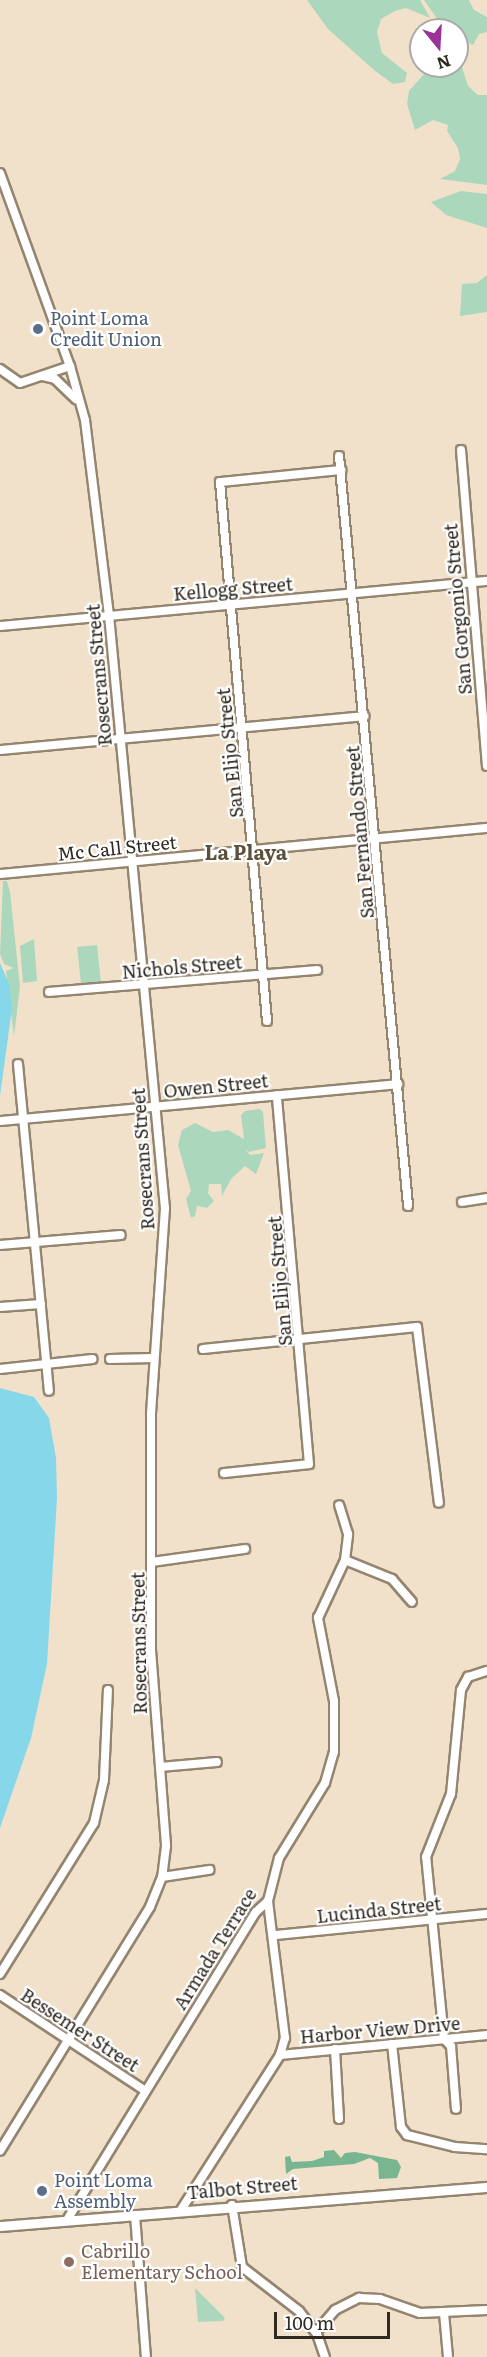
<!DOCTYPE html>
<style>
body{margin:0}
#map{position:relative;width:487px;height:2357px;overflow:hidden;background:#f1e1ca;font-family:Literata,serif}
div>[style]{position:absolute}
.green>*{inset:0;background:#abd8bc;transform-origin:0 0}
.forest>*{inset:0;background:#78b691}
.water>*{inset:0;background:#86d7ea}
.roads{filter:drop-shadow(2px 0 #948570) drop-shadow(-2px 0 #948570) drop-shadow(0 2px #948570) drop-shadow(0 -2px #948570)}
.minor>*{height:8px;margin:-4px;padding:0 4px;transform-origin:4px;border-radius:4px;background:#fff}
.major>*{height:9px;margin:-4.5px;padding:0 4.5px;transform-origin:4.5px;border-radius:4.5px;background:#fff}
.dots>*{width:16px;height:16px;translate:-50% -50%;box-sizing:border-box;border:3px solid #fff;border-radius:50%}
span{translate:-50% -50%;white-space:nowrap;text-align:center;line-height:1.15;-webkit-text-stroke:4.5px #fff;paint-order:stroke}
.service-label{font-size:18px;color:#4e5e75}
.left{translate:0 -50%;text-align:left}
.street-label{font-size:18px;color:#2f2920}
.education-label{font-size:18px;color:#785e54}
.neighbourhood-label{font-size:20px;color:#5c4f3b;font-weight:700}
.north{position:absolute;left:409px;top:18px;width:60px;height:60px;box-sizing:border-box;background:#fff;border:2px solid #aca9a6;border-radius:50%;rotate:162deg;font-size:16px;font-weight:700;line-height:24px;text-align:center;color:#2f2920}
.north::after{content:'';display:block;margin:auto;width:21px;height:27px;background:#9b3295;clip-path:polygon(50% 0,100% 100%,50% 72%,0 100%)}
.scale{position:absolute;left:274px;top:2312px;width:116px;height:27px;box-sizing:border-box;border:3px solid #2f2920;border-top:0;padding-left:8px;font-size:18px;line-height:21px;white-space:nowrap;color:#2f2920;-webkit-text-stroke:4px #fff;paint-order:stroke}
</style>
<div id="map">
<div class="green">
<div style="clip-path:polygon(307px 0,420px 0,430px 18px,406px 8px,395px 11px,381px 19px,377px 32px,382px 53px,407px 73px,405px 82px,393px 84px,374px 70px,328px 29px)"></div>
<div style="clip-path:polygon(424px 0,469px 0,474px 10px,487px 17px,487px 32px,479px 34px,473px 45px,457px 38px,457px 30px,445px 30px)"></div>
<div style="clip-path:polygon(457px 43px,468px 49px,460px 61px,468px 86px,478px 95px,487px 95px,487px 185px,440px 179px,455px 171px,460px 159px,458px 148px,447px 131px,448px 125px,433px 120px,415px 130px,407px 104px,409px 91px,431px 66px,457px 66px)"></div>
<div style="clip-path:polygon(461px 191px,487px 194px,487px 228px,446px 215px,431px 202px)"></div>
<div style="clip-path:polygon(487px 275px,487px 312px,460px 316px,462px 284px,477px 283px)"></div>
<div style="clip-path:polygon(3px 881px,7px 881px,10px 892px,20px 987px,14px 1036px,6px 971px,13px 968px,4px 964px,0 954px)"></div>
<div style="clip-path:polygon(34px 939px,37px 981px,23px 983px,20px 946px)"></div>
<div style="left:97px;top:945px;width:37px;height:20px;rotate:84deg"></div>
<div style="clip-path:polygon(259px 1109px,263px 1112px,266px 1148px,249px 1152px,245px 1149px,250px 1155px,264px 1153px,256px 1174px,245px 1166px,231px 1179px,222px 1196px,221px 1184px,209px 1184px,208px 1193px,214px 1201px,207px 1208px,197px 1206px,195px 1216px,191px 1218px,186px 1199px,191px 1191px,178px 1145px,182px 1130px,195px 1123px,213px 1132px,228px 1130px,244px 1139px,241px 1115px,245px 1111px)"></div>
<div style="clip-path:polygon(195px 2288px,225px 2318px,223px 2321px,198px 2322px)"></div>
</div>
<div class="forest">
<div style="clip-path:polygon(334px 2150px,341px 2158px,345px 2153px,355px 2152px,397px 2160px,401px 2167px,397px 2178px,379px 2179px,378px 2163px,370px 2158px,354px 2164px,293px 2169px,286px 2174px,285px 2157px,290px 2156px,292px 2162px,312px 2161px,324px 2157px,324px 2151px)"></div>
</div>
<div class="water">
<div style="clip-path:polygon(0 963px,9px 984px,12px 1008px,0 1096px)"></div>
<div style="clip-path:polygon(0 1388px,34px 1397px,49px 1418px,56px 1458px,57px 1498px,47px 1664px,31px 1738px,0 1828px)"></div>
</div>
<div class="roads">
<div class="minor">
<div style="left:0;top:173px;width:205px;rotate:70.1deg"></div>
<div style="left:70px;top:366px;width:56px;rotate:74.5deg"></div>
<div style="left:85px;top:420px;width:196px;rotate:83deg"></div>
<div style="left:109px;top:615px;width:596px;rotate:84.61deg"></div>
<div style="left:165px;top:1208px;width:207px;rotate:93.9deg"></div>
<div style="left:151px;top:1415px;width:235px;rotate:90deg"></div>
<div style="left:151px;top:1650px;width:197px;rotate:85.6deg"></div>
<div style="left:166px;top:1846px;width:31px;rotate:97deg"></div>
<div style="left:162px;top:1877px;width:32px;rotate:112deg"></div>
<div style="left:150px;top:1907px;width:286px;rotate:121.6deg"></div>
<div style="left:0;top:369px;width:24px;rotate:35deg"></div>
<div style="left:20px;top:383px;width:53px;rotate:-18.8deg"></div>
<div style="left:43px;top:376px;width:12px;rotate:14deg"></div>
<div style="left:55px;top:379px;width:29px;rotate:44deg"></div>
<div style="left:461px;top:450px;width:317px;rotate:85.3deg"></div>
<div style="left:339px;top:456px;width:753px;rotate:84.74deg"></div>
<div style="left:0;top:626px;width:489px;rotate:-5.3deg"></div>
<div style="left:0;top:750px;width:366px;rotate:-5.3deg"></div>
<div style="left:0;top:874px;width:489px;rotate:-5.4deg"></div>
<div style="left:49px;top:992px;width:269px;rotate:-4.7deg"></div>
<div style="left:267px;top:1021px;width:541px;rotate:-94.98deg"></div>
<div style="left:220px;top:482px;width:122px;rotate:-5.7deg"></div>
<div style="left:18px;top:1064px;width:328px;rotate:84.6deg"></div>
<div style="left:1px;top:1121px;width:399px;rotate:-5.3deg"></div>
<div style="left:462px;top:1202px;width:25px;rotate:-9deg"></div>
<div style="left:0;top:1245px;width:121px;rotate:-4.7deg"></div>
<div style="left:0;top:1307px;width:41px;rotate:-4.2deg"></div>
<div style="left:203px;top:1349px;width:215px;rotate:-5.9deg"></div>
<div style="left:417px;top:1327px;width:177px;rotate:82.9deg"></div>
<div style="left:110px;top:1359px;width:43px;rotate:-1.3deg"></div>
<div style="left:0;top:1369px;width:93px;rotate:-6.2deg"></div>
<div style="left:224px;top:1473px;width:85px;rotate:-6deg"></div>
<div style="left:309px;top:1464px;width:370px;rotate:-95deg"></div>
<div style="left:345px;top:1560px;width:51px;rotate:22deg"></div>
<div style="left:392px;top:1579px;width:30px;rotate:49deg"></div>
<div style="left:152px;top:1562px;width:94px;rotate:-8deg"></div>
<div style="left:160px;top:1767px;width:57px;rotate:-5deg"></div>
<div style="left:162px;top:1877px;width:48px;rotate:-8.5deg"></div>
<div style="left:275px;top:1935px;width:213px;rotate:-5.7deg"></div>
<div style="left:0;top:1974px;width:178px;rotate:-58.1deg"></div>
<div style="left:94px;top:1823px;width:44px;rotate:-76.9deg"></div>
<div style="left:104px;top:1780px;width:90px;rotate:-87.5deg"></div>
<div style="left:0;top:1995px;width:173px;rotate:33.4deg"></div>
<div style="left:444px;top:2039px;width:183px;rotate:-95.6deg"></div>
<div style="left:426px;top:1857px;width:68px;rotate:-68.4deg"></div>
<div style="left:451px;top:1794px;width:104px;rotate:-84.5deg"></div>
<div style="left:461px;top:1690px;width:15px;rotate:-62deg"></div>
<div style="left:468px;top:1677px;width:20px;rotate:-18deg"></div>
<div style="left:444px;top:2039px;width:10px;rotate:45deg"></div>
<div style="left:451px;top:2046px;width:63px;rotate:85.5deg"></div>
<div style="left:392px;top:2044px;width:83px;rotate:83.8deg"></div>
<div style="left:401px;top:2127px;width:10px;rotate:53deg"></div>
<div style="left:407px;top:2135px;width:49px;rotate:14deg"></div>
<div style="left:455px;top:2147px;width:32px;rotate:4deg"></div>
<div style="left:335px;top:2049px;width:70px;rotate:86.7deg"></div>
<div style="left:280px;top:2055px;width:208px;rotate:-5.5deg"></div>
<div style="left:232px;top:2205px;width:63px;rotate:80.8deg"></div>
<div style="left:242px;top:2267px;width:72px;rotate:37.7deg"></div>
<div style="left:299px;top:2311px;width:29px;rotate:52deg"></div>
<div style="left:317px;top:2334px;width:24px;rotate:71deg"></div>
<div style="left:181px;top:2210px;width:184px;rotate:-57.4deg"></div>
<div style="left:280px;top:2055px;width:18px;rotate:-74deg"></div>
<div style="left:285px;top:2038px;width:138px;rotate:-97.1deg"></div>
<div style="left:135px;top:2215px;width:142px;rotate:85.6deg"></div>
<div style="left:67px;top:2220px;width:361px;rotate:-58.5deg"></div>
<div style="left:256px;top:1912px;width:16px;rotate:-43deg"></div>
<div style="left:268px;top:1901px;width:44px;rotate:-75.7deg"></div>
<div style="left:279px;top:1858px;width:88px;rotate:-58.5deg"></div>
<div style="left:325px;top:1783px;width:32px;rotate:-74deg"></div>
<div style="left:334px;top:1752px;width:51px;rotate:-90deg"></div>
<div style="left:334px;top:1701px;width:85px;rotate:-100.9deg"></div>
<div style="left:318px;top:1618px;width:64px;rotate:-65deg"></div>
<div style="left:345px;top:1560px;width:26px;rotate:-83deg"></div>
<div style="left:348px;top:1534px;width:30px;rotate:-107deg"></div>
<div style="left:444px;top:2313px;width:44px;rotate:84.8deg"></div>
<div style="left:316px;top:2332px;width:29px;rotate:-49deg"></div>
<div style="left:335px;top:2310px;width:27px;rotate:-27deg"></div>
<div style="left:359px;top:2298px;width:21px;rotate:3deg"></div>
<div style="left:380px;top:2299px;width:42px;rotate:19.3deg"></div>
<div style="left:420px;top:2313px;width:67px;rotate:-2.6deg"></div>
</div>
<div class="major">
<div style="left:0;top:2226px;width:489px;rotate:-4.6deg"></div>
</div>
</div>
<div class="dots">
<div style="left:38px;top:329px;background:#5c6f8a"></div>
<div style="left:42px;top:2191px;background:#5c6f8a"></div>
<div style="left:69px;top:2262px;background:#8d6e63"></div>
</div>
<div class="service-label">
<span class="left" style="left:50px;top:329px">Point Loma<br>Credit Union</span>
<span class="left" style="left:54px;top:2191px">Point Loma<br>Assembly</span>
</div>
<div class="street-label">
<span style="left:233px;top:589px;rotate:-5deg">Kellogg Street</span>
<span style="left:458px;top:609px;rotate:-95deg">San Gorgonio Street</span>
<span style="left:99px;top:675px;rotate:-95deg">Rosecrans Street</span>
<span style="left:230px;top:753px;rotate:-96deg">San Elijo Street</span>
<span style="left:360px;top:832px;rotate:-95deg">San Fernando Street</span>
<span style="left:117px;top:848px;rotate:-6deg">Mc Call Street</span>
<span style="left:182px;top:967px;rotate:-5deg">Nichols Street</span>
<span style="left:216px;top:1086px;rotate:-6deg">Owen Street</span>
<span style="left:143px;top:1159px;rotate:-94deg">Rosecrans Street</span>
<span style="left:280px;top:1281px;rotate:-95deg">San Elijo Street</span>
<span style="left:139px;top:1643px;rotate:-91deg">Rosecrans Street</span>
<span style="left:379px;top:1910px;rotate:-6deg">Lucinda Street</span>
<span style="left:215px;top:1949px;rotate:-58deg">Armada Terrace</span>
<span style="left:80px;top:2030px;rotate:33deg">Bessemer Street</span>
<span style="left:380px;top:2030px;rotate:-5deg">Harbor View Drive</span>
<span style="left:242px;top:2188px;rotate:-5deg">Talbot Street</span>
</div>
<div class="education-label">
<span class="left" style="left:81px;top:2262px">Cabrillo<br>Elementary School</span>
</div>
<div class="neighbourhood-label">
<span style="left:246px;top:851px">La Playa</span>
</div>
<div class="north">N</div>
<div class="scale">100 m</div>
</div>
